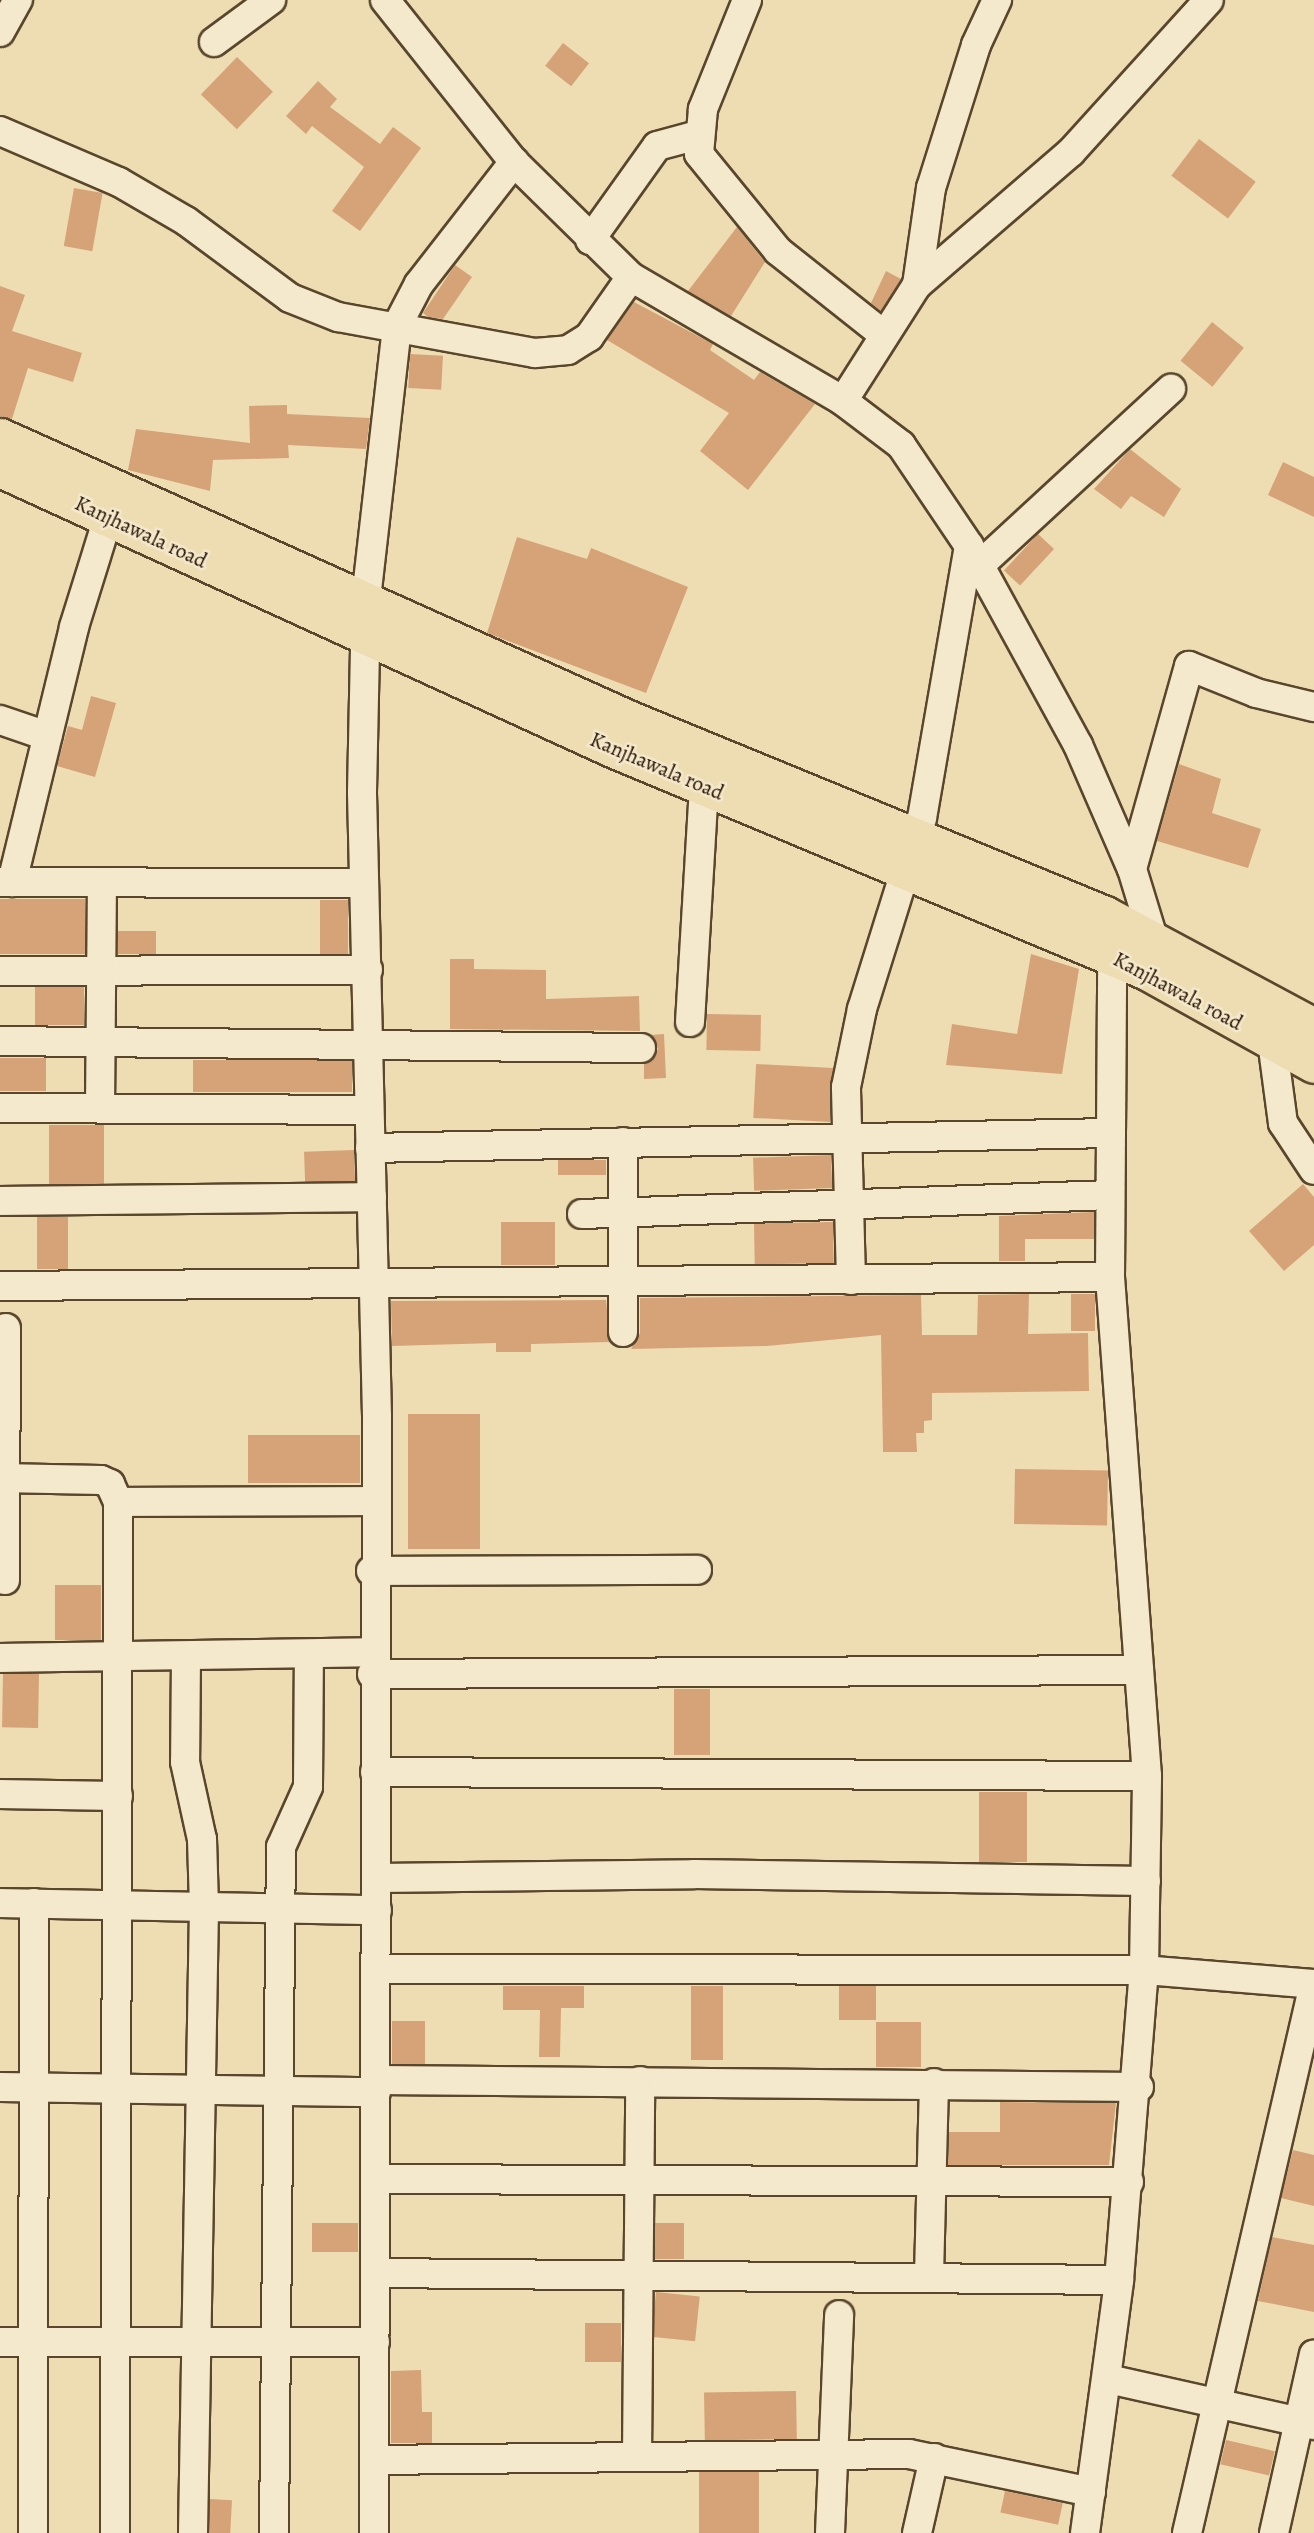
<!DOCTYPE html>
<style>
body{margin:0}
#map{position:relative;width:1314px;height:2533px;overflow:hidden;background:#eeddb2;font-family:Alegreya,serif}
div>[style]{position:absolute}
.building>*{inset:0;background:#d6a378;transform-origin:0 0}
.roads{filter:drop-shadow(2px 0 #59462c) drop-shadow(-2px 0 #59462c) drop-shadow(0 2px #59462c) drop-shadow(0 -2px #59462c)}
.minor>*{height:28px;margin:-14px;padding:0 14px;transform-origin:14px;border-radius:14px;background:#f4e9cd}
.major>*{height:37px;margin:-18.5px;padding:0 18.5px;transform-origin:18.5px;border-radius:18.5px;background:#eeddb2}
span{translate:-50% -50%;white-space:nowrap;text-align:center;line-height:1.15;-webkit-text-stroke:5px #f4e9cd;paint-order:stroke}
.street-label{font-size:21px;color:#271300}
</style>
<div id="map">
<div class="building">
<div style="left:563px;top:43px;width:33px;height:29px;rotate:38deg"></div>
<div style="left:237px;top:57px;width:50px;height:52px;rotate:44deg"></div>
<div style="clip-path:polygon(318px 81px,337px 99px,330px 107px,380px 144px,393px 127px,421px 148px,360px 231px,332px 211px,364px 167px,312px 126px,306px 134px,286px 116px)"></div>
<div style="left:1199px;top:139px;width:71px;height:46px;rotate:37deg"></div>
<div style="left:74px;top:188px;width:29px;height:59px;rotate:10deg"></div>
<div style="clip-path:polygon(737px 227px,765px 262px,731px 316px,688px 291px)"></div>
<div style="clip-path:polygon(455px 265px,472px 277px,443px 319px,428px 317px,423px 313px)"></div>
<div style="clip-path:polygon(886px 271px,901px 279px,881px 311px,871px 303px)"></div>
<div style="clip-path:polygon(0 286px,25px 295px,12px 331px,82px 353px,73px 382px,28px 368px,12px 419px,0 416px)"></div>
<div style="clip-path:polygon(634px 302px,713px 344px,710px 350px,754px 380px,760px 372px,815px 404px,748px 490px,700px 451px,729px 413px,607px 340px)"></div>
<div style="left:1212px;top:322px;width:41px;height:50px;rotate:39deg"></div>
<div style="left:410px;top:354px;width:33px;height:34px;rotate:3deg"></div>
<div style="clip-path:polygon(287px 405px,287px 414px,370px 418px,366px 449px,288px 445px,289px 458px,213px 460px,210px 491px,128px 470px,136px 429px,250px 443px,249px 406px)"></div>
<div style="clip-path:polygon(1130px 449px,1181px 489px,1164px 517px,1131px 496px,1121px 509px,1094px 489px)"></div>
<div style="clip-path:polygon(1283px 462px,1314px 477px,1314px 517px,1268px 495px)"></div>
<div style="left:1038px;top:534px;width:22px;height:50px;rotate:43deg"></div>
<div style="clip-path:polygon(517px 537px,587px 559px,591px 548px,688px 587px,646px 693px,487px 633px)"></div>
<div style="clip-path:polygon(91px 696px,116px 703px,95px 777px,57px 766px,68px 726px,82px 730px)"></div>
<div style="clip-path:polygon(1179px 764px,1221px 779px,1212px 813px,1261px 829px,1248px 868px,1157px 841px)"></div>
<div style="left:0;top:899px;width:85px;height:55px"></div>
<div style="left:320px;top:900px;width:28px;height:54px"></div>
<div style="left:118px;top:931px;width:38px;height:23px"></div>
<div style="clip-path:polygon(1031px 954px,1079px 969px,1062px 1074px,946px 1065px,952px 1024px,1017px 1034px)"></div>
<div style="clip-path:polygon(450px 959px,474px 959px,474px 969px,546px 970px,546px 999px,639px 996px,640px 1031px,450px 1029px)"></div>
<div style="left:84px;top:987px;width:38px;height:49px;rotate:90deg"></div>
<div style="left:707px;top:1014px;width:54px;height:36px;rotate:1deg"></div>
<div style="clip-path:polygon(664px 1034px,666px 1078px,644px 1079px,644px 1064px,658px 1049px,651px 1035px)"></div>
<div style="left:0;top:1058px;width:46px;height:33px"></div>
<div style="left:193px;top:1060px;width:159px;height:32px"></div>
<div style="left:833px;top:1068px;width:54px;height:77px;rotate:93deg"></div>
<div style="left:49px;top:1125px;width:55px;height:59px"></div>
<div style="left:354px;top:1150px;width:31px;height:50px;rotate:88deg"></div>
<div style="left:831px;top:1155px;width:33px;height:78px;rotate:88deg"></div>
<div style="left:606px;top:1160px;width:15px;height:48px;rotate:90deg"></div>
<div style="clip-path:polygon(1303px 1184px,1314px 1197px,1314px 1245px,1284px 1271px,1249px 1231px)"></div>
<div style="clip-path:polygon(1094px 1212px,1094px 1239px,1025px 1239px,1025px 1261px,999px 1261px,999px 1216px)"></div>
<div style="left:37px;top:1217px;width:31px;height:52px"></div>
<div style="left:501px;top:1222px;width:54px;height:43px"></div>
<div style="left:833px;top:1222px;width:41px;height:79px;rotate:89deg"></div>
<div style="clip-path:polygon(1029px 1294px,1028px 1334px,1088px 1333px,1089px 1391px,932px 1393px,932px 1420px,924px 1421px,924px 1433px,916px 1433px,917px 1452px,883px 1452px,881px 1335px,767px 1346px,631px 1349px,640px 1333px,640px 1298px,921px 1295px,922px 1335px,977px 1335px,978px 1295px)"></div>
<div style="left:1071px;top:1294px;width:24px;height:37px"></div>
<div style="clip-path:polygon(606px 1300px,610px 1342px,531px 1344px,531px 1352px,496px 1352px,496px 1343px,392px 1346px,391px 1301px)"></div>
<div style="left:408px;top:1414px;width:72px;height:135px"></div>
<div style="left:248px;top:1435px;width:112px;height:48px"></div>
<div style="left:1015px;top:1469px;width:93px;height:55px;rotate:1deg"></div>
<div style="left:55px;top:1585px;width:46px;height:55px"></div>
<div style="left:39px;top:1674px;width:54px;height:36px;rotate:91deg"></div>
<div style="left:674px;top:1689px;width:36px;height:66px"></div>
<div style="left:979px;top:1792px;width:48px;height:70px"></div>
<div style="clip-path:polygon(503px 1986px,584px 1986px,584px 2008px,561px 2008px,560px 2057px,539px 2057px,540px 2010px,503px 2010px)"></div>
<div style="left:691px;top:1986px;width:32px;height:74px"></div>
<div style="left:839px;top:1986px;width:37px;height:34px"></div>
<div style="left:392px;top:2021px;width:33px;height:43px"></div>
<div style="left:921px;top:2022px;width:45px;height:45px;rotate:90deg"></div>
<div style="clip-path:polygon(1000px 2102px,1116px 2103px,1109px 2165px,948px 2165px,949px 2132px,1000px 2132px)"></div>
<div style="clip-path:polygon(1293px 2150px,1314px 2155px,1314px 2206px,1281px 2198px)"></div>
<div style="left:358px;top:2223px;width:29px;height:46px;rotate:90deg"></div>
<div style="left:655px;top:2223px;width:29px;height:36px"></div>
<div style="clip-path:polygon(1272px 2237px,1314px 2245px,1314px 2312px,1258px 2301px)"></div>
<div style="left:656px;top:2292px;width:44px;height:45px;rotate:6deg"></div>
<div style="left:621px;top:2323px;width:39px;height:36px;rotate:90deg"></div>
<div style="clip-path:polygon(421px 2370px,422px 2412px,432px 2412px,432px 2443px,391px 2443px,391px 2371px)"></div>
<div style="left:796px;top:2391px;width:48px;height:92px;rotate:89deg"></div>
<div style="left:1226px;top:2440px;width:50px;height:25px;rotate:13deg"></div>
<div style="left:759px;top:2472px;width:61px;height:60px;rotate:90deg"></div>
<div style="left:1005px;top:2491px;width:59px;height:22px;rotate:12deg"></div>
<div style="left:210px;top:2499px;width:22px;height:34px;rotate:3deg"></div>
</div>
<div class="roads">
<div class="minor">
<div style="left:385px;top:0;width:207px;rotate:51.5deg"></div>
<div style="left:514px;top:162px;width:164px;rotate:44.5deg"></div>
<div style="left:631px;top:277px;width:246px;rotate:30.3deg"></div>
<div style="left:843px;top:401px;width:73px;rotate:37.2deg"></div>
<div style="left:901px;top:445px;width:122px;rotate:56deg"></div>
<div style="left:969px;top:546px;width:227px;rotate:61.3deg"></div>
<div style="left:1078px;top:745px;width:135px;rotate:66.5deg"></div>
<div style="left:1132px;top:869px;width:75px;rotate:73deg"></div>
<div style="left:747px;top:0;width:118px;rotate:112deg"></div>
<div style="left:703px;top:109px;width:45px;rotate:95.1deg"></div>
<div style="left:699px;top:154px;width:125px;rotate:50.8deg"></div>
<div style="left:778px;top:251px;width:135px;rotate:38.4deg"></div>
<div style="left:0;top:32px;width:37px;rotate:-61deg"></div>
<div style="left:214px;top:42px;width:71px;rotate:-36.4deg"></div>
<div style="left:0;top:131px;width:129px;rotate:23.2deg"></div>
<div style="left:119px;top:182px;width:78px;rotate:30.2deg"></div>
<div style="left:186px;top:221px;width:129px;rotate:36.5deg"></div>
<div style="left:290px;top:298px;width:52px;rotate:21.6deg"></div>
<div style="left:338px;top:317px;width:200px;rotate:10.4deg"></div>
<div style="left:535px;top:353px;width:33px;rotate:-5deg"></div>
<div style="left:568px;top:350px;width:25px;rotate:-32deg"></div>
<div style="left:589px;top:337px;width:73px;rotate:-55deg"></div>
<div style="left:590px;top:240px;width:115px;rotate:-54.5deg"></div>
<div style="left:657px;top:146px;width:42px;rotate:-15deg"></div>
<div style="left:917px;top:285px;width:98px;rotate:-81.8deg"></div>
<div style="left:931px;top:188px;width:150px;rotate:-72.5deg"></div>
<div style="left:976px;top:45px;width:50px;rotate:-65deg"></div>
<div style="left:843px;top:401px;width:138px;rotate:-57.5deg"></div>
<div style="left:917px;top:285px;width:203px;rotate:-40.8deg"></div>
<div style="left:1071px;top:152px;width:205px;rotate:-47.8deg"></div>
<div style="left:980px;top:565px;width:260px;rotate:-42.7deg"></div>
<div style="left:0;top:720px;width:50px;rotate:18.8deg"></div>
<div style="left:1132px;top:869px;width:211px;rotate:-74.3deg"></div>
<div style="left:1189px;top:666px;width:72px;rotate:21.9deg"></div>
<div style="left:1256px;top:693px;width:60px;rotate:13.6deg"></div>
<div style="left:0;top:882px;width:364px;rotate:0.2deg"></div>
<div style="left:12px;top:882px;width:262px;rotate:-76.3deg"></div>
<div style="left:74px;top:627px;width:114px;rotate:-72.7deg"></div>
<div style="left:0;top:971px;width:368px;rotate:-0.2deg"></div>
<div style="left:690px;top:1022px;width:236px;rotate:-86.6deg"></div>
<div style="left:0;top:1041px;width:641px;rotate:0.63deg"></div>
<div style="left:1272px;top:1041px;width:83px;rotate:82.4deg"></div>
<div style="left:1283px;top:1123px;width:56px;rotate:56.6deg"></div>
<div style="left:0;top:1108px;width:367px;rotate:0.3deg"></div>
<div style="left:100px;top:1108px;width:226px;rotate:-89.5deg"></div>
<div style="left:370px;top:1148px;width:738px;rotate:-1.16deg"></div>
<div style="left:0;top:1201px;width:372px;rotate:-0.6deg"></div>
<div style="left:582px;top:1214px;width:527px;rotate:-2.06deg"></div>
<div style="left:851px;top:1280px;width:193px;rotate:-91.5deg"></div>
<div style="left:846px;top:1087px;width:80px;rotate:-78.4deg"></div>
<div style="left:862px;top:1009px;width:200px;rotate:-72.6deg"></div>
<div style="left:922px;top:818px;width:276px;rotate:-80.2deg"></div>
<div style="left:0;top:1286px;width:1110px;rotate:-0.46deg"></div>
<div style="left:623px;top:1332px;width:190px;rotate:-90deg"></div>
<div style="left:0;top:1478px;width:101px;rotate:1.1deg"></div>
<div style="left:101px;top:1480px;width:10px;rotate:24deg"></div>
<div style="left:110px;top:1484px;width:20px;rotate:66deg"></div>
<div style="left:118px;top:1502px;width:1031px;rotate:90.17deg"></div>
<div style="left:118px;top:1502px;width:255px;rotate:-0.2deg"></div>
<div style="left:371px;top:1571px;width:326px;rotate:-0.2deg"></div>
<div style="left:5px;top:1580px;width:252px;rotate:-89.8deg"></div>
<div style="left:186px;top:1656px;width:106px;rotate:90.5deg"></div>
<div style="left:185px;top:1762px;width:79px;rotate:77.6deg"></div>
<div style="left:202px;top:1839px;width:69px;rotate:88.3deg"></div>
<div style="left:204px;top:1908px;width:625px;rotate:91.01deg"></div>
<div style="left:0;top:1658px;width:372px;rotate:-0.9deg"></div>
<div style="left:372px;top:1674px;width:767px;rotate:-0.3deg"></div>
<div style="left:375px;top:1772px;width:772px;rotate:0.3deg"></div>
<div style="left:0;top:1794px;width:118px;rotate:1deg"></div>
<div style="left:378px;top:1878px;width:316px;rotate:-0.7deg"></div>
<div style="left:694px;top:1874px;width:452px;rotate:0.9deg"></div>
<div style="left:0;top:1903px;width:377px;rotate:1.1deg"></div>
<div style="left:377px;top:1969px;width:767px;rotate:0.07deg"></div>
<div style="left:1144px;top:1970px;width:171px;rotate:4.7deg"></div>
<div style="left:376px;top:2080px;width:763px;rotate:0.53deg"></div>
<div style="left:0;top:2087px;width:376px;rotate:0.8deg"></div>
<div style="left:375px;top:2179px;width:754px;rotate:0.23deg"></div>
<div style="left:375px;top:2273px;width:744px;rotate:0.54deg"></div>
<div style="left:929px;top:2275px;width:192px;rotate:-88.5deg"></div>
<div style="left:0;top:2342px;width:375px"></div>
<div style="left:1108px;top:2379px;width:211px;rotate:12.6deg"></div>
<div style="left:637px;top:2457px;width:376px;rotate:-89.5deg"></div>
<div style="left:374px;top:2460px;width:535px;rotate:-0.64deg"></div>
<div style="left:909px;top:2454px;width:186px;rotate:11.8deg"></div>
<div style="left:33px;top:2533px;width:630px;rotate:-89.91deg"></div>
<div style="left:274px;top:2533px;width:686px;rotate:-89.42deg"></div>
<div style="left:281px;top:1847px;width:66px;rotate:-65.8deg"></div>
<div style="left:308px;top:1787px;width:133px;rotate:-89.6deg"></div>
<div style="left:374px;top:2533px;width:1117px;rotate:-89.85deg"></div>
<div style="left:377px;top:1416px;width:624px;rotate:-91.38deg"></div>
<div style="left:362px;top:792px;width:193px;rotate:-88.8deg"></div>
<div style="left:366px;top:599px;width:275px;rotate:-83.5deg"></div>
<div style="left:397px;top:326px;width:47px;rotate:-62.4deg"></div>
<div style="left:419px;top:284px;width:155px;rotate:-52.1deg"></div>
<div style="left:830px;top:2533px;width:218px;rotate:-87.6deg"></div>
<div style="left:917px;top:2533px;width:77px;rotate:-77.2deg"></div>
<div style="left:1085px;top:2533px;width:255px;rotate:-82.3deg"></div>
<div style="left:1119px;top:2280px;width:311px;rotate:-85.4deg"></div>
<div style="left:1144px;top:1970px;width:194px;rotate:-89.1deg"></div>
<div style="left:1147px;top:1776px;width:500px;rotate:-94.24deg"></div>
<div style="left:1110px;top:1277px;width:322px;rotate:-89.6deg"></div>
<div style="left:1187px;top:2533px;width:563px;rotate:-76.97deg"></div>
<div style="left:1274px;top:2533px;width:183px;rotate:-77.4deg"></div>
</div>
<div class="major">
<div style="left:0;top:437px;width:691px;rotate:24.19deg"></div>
<div style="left:630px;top:720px;width:513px;rotate:22.32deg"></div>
<div style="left:1105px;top:915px;width:237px;rotate:28.2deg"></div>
<div style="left:0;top:468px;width:673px;rotate:24.58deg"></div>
<div style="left:612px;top:748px;width:580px;rotate:22.63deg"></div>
<div style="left:1147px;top:971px;width:191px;rotate:29.1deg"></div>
</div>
</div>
<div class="street-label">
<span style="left:141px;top:532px;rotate:25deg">Kanjhawala road</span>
<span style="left:657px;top:766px;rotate:23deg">Kanjhawala road</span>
<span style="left:1178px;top:991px;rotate:28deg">Kanjhawala road</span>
</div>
</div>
